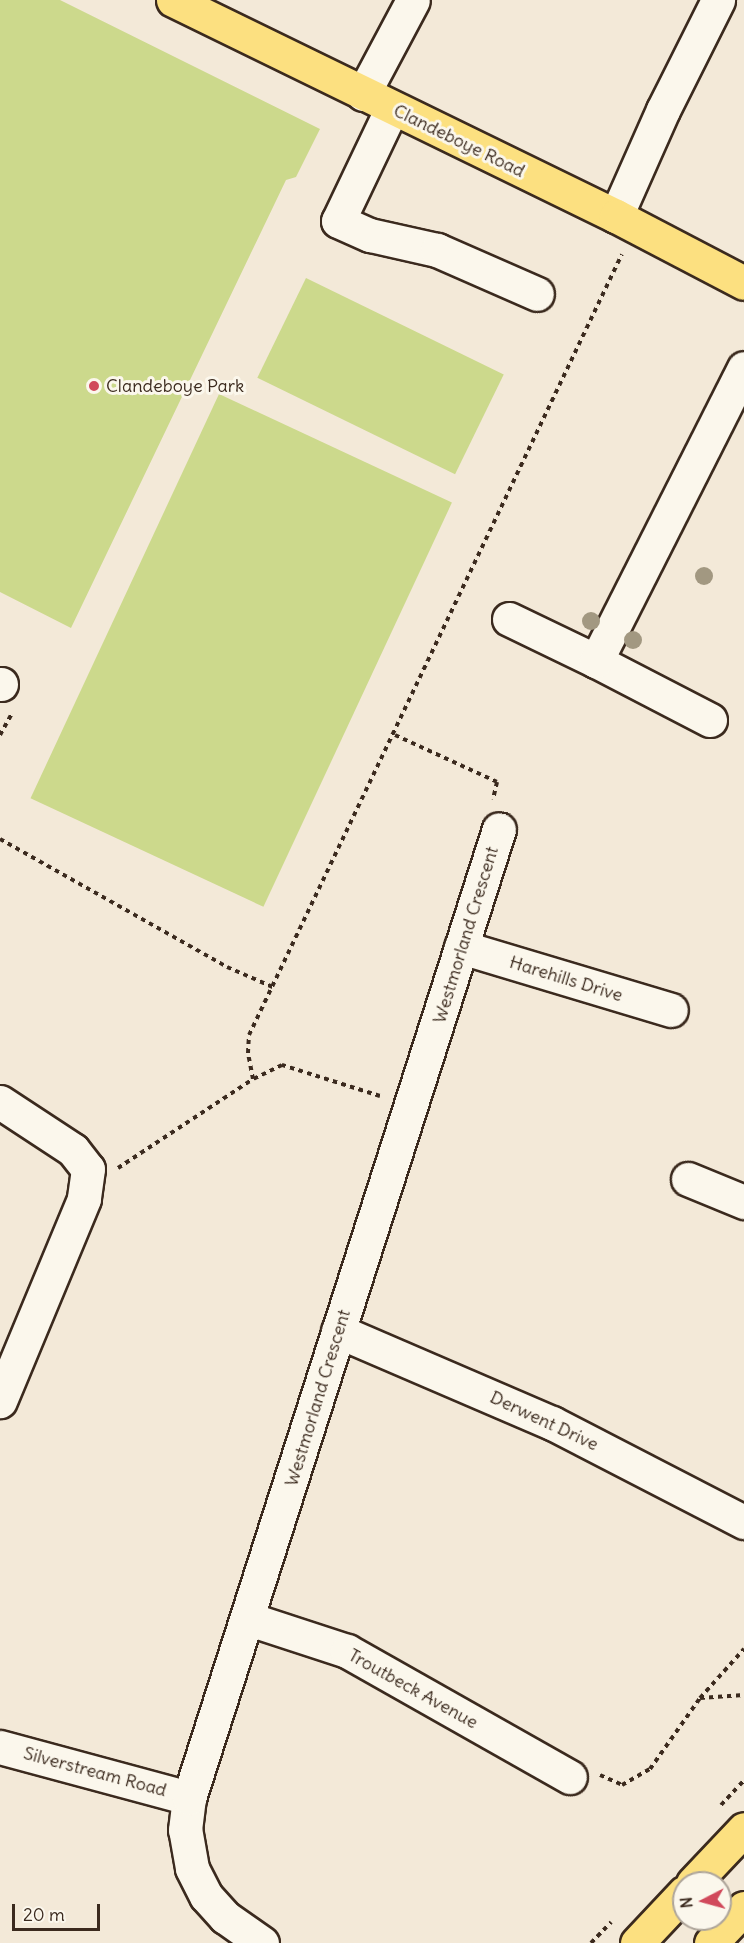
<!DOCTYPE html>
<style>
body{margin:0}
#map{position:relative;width:744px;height:1943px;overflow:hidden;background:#f3e9d8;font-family:Delius,sans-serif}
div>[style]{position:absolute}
.green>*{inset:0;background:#ccd98c;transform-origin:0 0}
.path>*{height:4px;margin-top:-2px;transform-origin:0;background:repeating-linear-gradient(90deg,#3b2a1e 0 4.5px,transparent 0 9px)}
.roads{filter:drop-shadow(2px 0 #3b2a1e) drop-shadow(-2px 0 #3b2a1e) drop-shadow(0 2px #3b2a1e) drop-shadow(0 -2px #3b2a1e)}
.minor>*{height:33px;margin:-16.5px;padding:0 16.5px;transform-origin:16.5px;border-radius:16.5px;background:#fbf7ec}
.major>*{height:33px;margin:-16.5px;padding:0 16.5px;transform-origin:16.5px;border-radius:16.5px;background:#fce080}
.highway>*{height:33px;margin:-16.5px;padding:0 16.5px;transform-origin:16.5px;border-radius:16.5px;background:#fce080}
.trees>*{width:18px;height:18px;margin:-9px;border-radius:50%;background:#a29881}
.dots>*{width:16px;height:16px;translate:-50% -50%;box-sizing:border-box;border:3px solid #fbf7ec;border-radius:50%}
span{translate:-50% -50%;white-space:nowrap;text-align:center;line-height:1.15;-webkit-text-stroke:6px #fbf7ec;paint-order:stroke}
.street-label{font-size:18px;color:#3b2a1e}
.poi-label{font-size:18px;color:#3b2a1e}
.left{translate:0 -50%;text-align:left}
.north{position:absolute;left:672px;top:1871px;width:60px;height:60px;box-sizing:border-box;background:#fbf7ec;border:2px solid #aea59a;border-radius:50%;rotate:264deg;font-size:16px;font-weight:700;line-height:24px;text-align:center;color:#3b2a1e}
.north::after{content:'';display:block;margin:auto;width:21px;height:27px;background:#d1495b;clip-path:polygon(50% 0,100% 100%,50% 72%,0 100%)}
.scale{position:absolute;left:12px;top:1904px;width:88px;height:27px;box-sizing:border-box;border:3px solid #3b2a1e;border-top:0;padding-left:8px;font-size:18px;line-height:21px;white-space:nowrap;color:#3b2a1e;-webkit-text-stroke:4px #fbf7ec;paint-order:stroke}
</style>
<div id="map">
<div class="green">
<div style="clip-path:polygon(0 0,60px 0,320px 129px,296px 177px,286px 180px,71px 628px,0 592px)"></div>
<div style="left:306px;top:278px;width:220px;height:111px;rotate:26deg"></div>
<div style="left:219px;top:394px;width:257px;height:446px;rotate:25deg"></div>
</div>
<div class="path">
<div style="left:0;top:735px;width:26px;rotate:-61deg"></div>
<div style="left:395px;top:735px;width:112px;rotate:24.7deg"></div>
<div style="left:497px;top:782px;width:18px;rotate:103deg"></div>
<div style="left:0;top:839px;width:261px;rotate:29.4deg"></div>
<div style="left:227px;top:967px;width:52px;rotate:23.6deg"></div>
<div style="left:380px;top:1096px;width:103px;rotate:-162.4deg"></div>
<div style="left:282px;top:1065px;width:32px;rotate:154deg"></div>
<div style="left:253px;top:1079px;width:26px;rotate:-101deg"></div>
<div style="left:248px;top:1053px;width:18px;rotate:-87deg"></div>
<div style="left:249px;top:1035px;width:865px;rotate:-64.47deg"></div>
<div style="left:118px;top:1168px;width:162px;rotate:-33.4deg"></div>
<div style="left:700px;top:1698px;width:44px;rotate:-3.9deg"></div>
<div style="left:600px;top:1775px;width:24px;rotate:24deg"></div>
<div style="left:622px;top:1785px;width:32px;rotate:-30deg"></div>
<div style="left:650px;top:1769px;width:87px;rotate:-54.8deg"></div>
<div style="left:700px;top:1698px;width:66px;rotate:-48.1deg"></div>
<div style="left:721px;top:1805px;width:34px;rotate:-47deg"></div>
<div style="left:591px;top:1943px;width:29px;rotate:-46deg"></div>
</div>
<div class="roads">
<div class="minor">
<div style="left:363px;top:94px;width:106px;rotate:-62deg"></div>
<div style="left:392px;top:108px;width:125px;rotate:115.5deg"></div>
<div style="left:338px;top:221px;width:35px;rotate:24deg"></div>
<div style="left:370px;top:235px;width:69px;rotate:12.6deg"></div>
<div style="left:437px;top:250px;width:109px;rotate:23.7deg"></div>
<div style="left:616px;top:216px;width:116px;rotate:-66.1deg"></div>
<div style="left:663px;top:110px;width:123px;rotate:-63.4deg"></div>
<div style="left:509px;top:619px;width:97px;rotate:25.8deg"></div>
<div style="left:0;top:684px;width:1px"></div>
<div style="left:710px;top:720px;width:128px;rotate:-152.6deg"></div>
<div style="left:596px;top:661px;width:328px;rotate:-63.2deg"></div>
<div style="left:461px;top:947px;width:219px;rotate:16.7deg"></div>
<div style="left:0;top:1102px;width:87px;rotate:33.3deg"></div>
<div style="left:73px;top:1150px;width:24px;rotate:52deg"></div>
<div style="left:88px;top:1169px;width:30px;rotate:98deg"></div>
<div style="left:84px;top:1199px;width:219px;rotate:112.6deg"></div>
<div style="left:688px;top:1179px;width:61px;rotate:22.3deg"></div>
<div style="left:338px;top:1331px;width:233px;rotate:23.3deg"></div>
<div style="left:552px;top:1423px;width:216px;rotate:27.3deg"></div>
<div style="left:249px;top:1619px;width:103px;rotate:18.1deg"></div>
<div style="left:347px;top:1651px;width:256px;rotate:29.5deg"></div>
<div style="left:0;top:1747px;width:196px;rotate:15.1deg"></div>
<div style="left:262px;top:1943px;width:45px;rotate:-144.9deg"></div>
<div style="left:225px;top:1917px;width:28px;rotate:-132deg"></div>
<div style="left:206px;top:1896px;width:31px;rotate:-117deg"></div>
<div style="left:192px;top:1868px;width:39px;rotate:-100deg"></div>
<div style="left:185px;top:1830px;width:32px;rotate:-83deg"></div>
<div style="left:189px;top:1798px;width:1017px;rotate:-72.26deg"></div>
</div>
<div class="major">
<div style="left:173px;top:0;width:493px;rotate:26deg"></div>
<div style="left:616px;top:216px;width:144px;rotate:27.6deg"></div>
</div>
<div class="highway">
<div style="left:693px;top:1883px;width:74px;rotate:-46.6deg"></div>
<div style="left:637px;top:1943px;width:69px;rotate:-46.8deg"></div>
<div style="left:711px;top:1943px;width:48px;rotate:-46.7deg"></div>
</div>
</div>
<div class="trees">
<div style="left:704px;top:576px"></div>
<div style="left:591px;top:621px"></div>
<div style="left:633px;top:640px"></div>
</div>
<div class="dots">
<div style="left:94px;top:386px;background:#d1495b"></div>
</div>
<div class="street-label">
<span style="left:459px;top:141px;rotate:26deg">Clandeboye Road</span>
<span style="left:466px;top:935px;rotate:-73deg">Westmorland Crescent</span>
<span style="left:566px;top:979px;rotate:17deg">Harehills Drive</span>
<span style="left:318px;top:1398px;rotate:-73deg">Westmorland Crescent</span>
<span style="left:544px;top:1421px;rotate:25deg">Derwent Drive</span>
<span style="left:413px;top:1689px;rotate:29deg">Troutbeck Avenue</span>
<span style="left:95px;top:1772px;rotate:15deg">Silverstream Road</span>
</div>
<div class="poi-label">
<span class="left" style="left:106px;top:386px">Clandeboye Park</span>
</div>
<div class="north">N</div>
<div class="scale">20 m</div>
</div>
